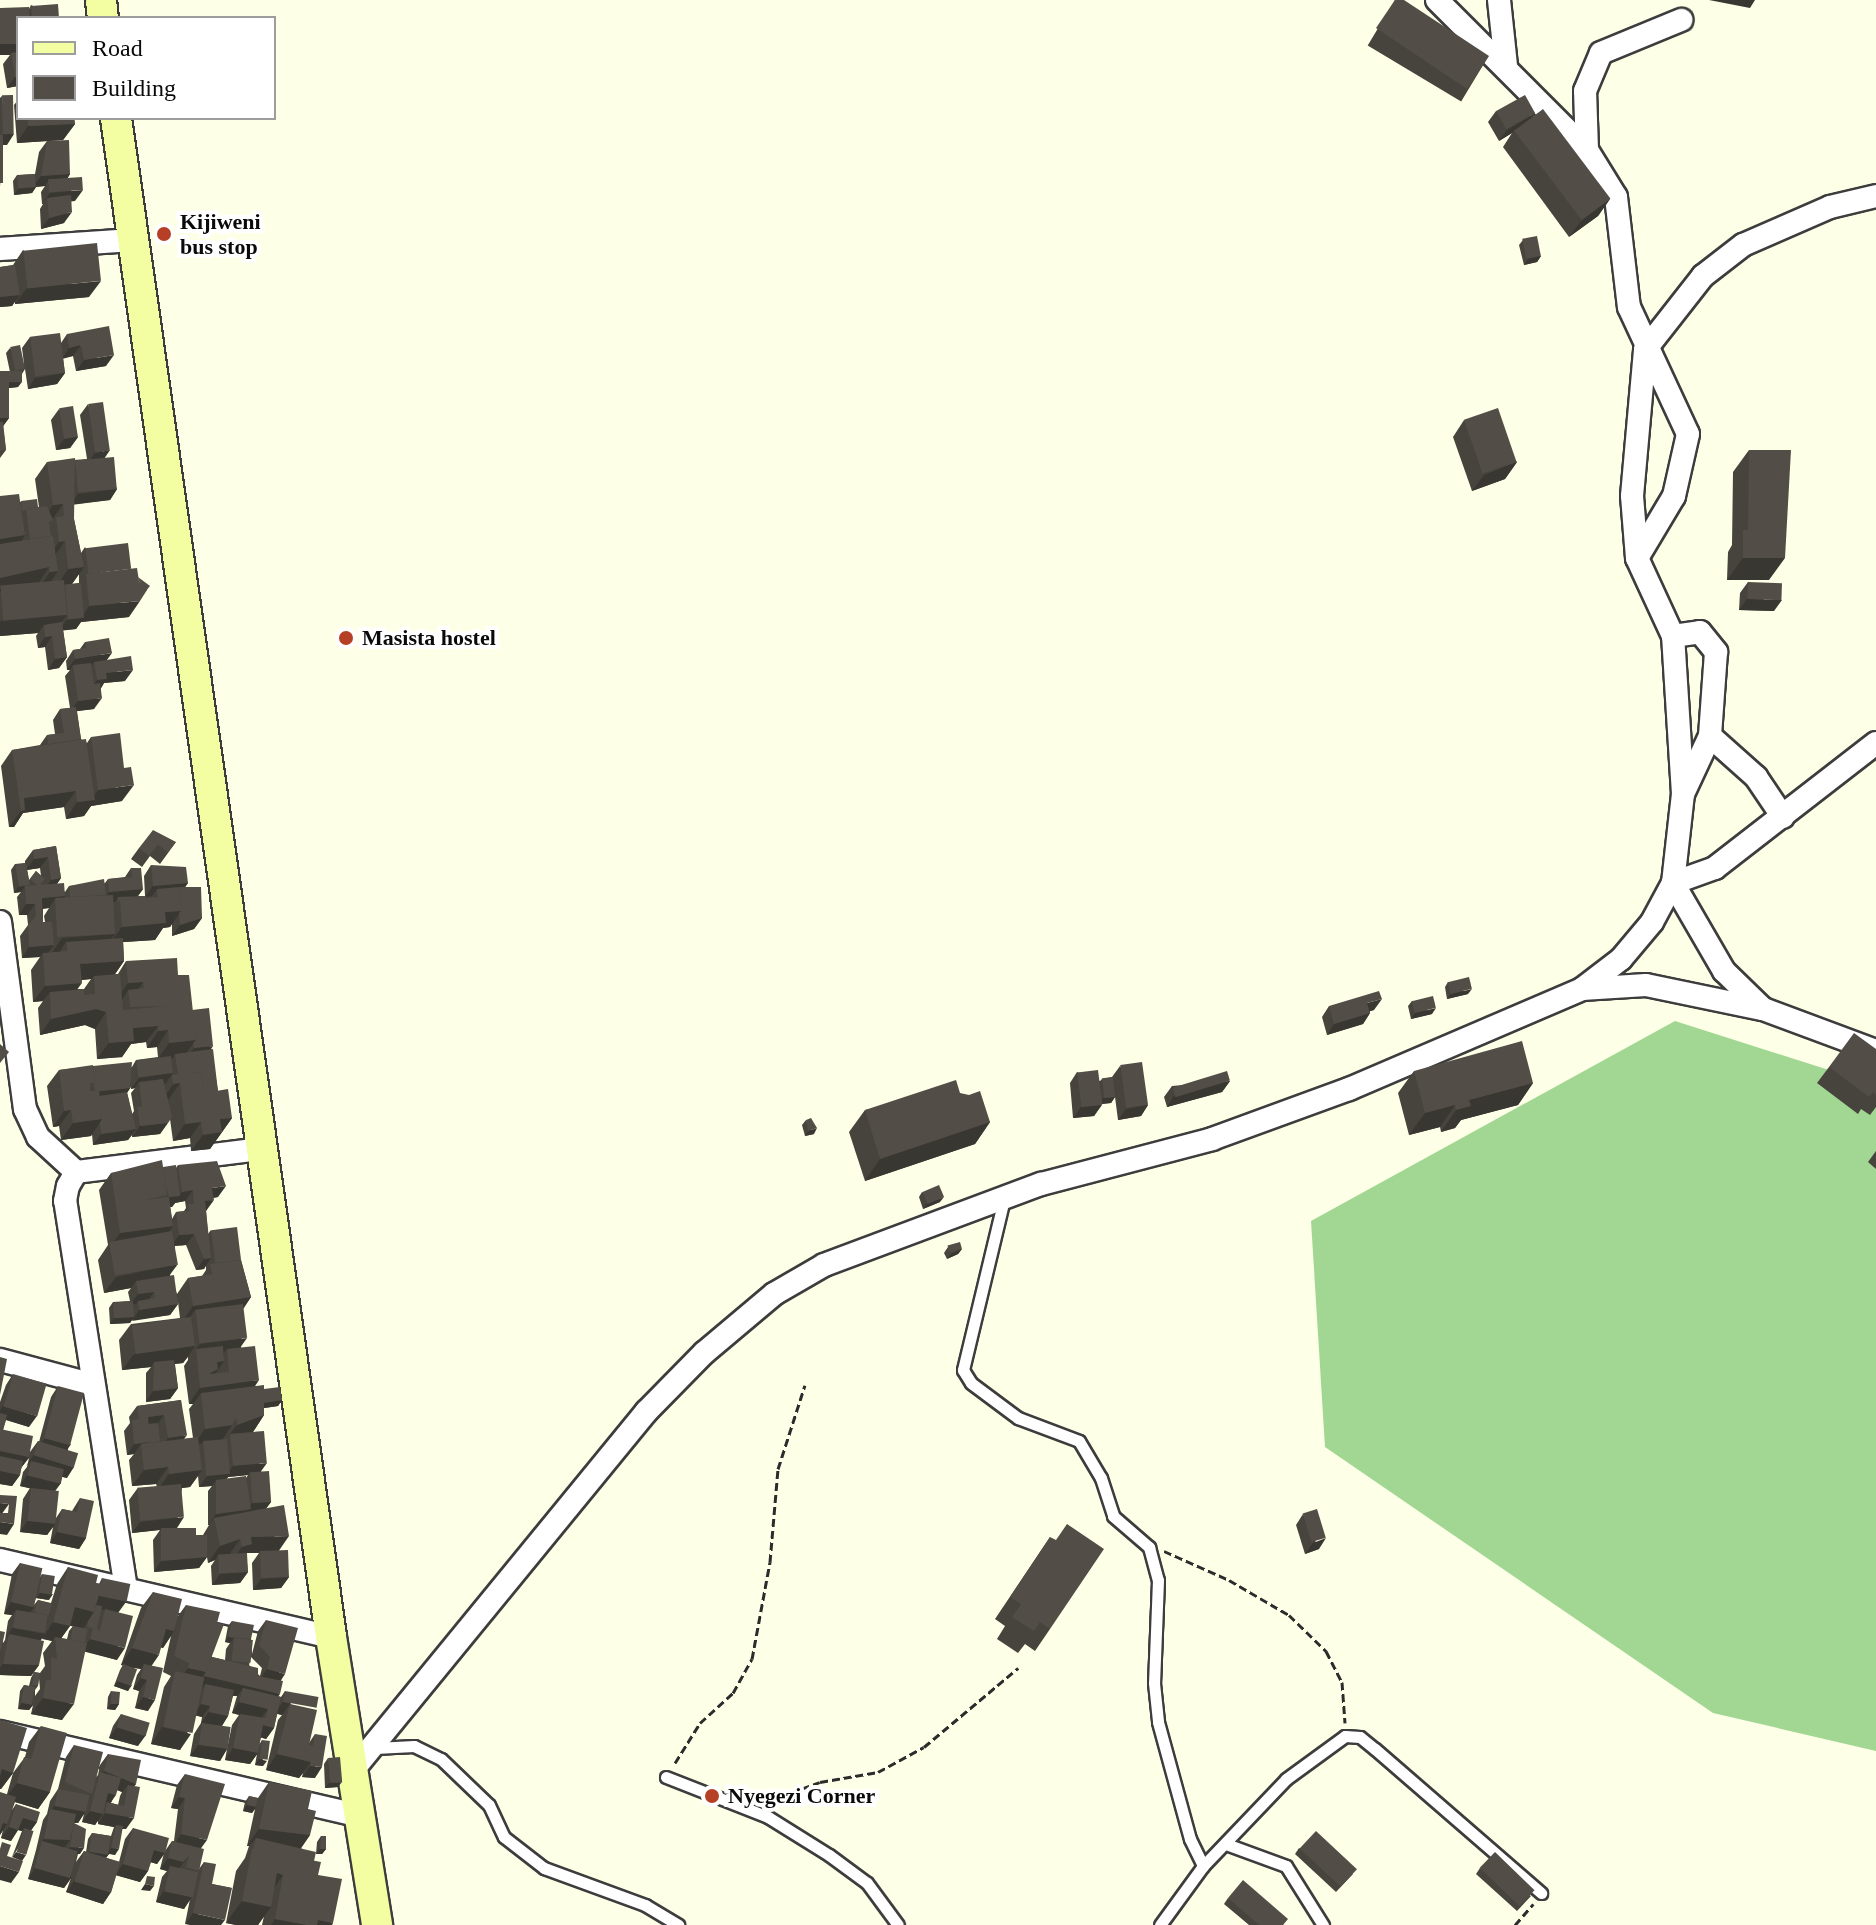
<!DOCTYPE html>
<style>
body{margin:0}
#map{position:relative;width:1876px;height:1925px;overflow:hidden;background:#feffe7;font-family:Georgia,serif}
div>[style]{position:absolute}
.forest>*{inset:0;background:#a2d793}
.path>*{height:3px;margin-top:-1.5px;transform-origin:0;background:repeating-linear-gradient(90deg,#2c2c2c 0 8px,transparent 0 12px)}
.roads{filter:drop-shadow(2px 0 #3d3d3d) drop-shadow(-2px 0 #3d3d3d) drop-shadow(0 2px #3d3d3d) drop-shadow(0 -2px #3d3d3d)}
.service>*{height:11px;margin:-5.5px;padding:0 5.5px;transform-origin:5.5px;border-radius:5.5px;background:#fff}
.minor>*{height:22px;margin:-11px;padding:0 11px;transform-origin:11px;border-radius:11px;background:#fff}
.secondary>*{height:30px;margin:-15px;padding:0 15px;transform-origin:15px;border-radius:15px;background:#f3fea3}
.wall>*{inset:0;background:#47433d;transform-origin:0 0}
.shaded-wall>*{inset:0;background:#393732}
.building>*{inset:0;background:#524e47;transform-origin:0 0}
.dots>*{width:22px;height:22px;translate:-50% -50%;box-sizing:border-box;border:4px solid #fff;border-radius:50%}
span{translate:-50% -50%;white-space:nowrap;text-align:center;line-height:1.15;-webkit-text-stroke:8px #fff;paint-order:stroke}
.poi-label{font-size:22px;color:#0a0a0a;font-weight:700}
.left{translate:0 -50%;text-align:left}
.legend{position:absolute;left:16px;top:16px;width:260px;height:104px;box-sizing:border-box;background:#fff;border:2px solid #9d9d9d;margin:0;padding:10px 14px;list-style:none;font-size:24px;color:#0a0a0a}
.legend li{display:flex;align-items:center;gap:16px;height:40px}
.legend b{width:40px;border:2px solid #9d9d9d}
</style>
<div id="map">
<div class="forest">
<div style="clip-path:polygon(1675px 1021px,1876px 1085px,1876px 1751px,1713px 1713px,1325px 1447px,1311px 1221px)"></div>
</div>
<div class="path">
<div style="left:1164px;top:1551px;width:71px;rotate:24deg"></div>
<div style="left:1229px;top:1580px;width:69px;rotate:30.3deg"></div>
<div style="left:1289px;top:1615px;width:52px;rotate:44.2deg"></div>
<div style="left:1326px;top:1651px;width:35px;rotate:63deg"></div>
<div style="left:1342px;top:1682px;width:41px;rotate:85.8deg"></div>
<div style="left:675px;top:1763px;width:47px;rotate:-58deg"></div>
<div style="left:700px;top:1723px;width:45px;rotate:-42.3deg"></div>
<div style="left:733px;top:1693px;width:39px;rotate:-61deg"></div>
<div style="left:752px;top:1659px;width:99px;rotate:-79.5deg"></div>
<div style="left:770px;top:1562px;width:93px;rotate:-85.1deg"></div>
<div style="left:778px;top:1469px;width:88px;rotate:-72.2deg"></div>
<div style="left:768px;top:1801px;width:55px;rotate:-20.1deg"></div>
<div style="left:820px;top:1782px;width:59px;rotate:-9.8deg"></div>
<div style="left:878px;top:1772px;width:52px;rotate:-28.5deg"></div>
<div style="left:924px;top:1747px;width:123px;rotate:-40deg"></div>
<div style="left:1515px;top:1925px;width:28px;rotate:-49deg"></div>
</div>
<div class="roads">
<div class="service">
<div style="left:1004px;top:1199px;width:176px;rotate:103.5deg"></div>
<div style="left:963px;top:1370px;width:15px;rotate:58deg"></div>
<div style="left:971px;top:1383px;width:59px;rotate:36.7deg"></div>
<div style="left:1018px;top:1418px;width:65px;rotate:20.7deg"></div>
<div style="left:1079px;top:1441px;width:43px;rotate:59.3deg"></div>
<div style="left:1101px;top:1478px;width:40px;rotate:72deg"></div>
<div style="left:1113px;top:1516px;width:48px;rotate:40.7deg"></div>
<div style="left:1149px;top:1547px;width:34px;rotate:75deg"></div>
<div style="left:1158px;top:1580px;width:103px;rotate:92.2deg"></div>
<div style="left:1154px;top:1683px;width:39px;rotate:84deg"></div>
<div style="left:1158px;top:1722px;width:121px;rotate:74.7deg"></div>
<div style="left:1190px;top:1839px;width:30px;rotate:64deg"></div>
<div style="left:375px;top:1748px;width:39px;rotate:-3deg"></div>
<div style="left:414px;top:1746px;width:30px;rotate:26deg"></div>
<div style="left:441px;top:1759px;width:66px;rotate:43.8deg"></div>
<div style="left:489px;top:1805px;width:35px;rotate:65deg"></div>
<div style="left:504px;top:1837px;width:51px;rotate:37.8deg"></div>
<div style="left:544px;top:1868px;width:108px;rotate:20.1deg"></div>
<div style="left:645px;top:1905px;width:39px;rotate:31deg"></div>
<div style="left:666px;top:1777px;width:110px;rotate:21.4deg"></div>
<div style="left:768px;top:1817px;width:72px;rotate:31.9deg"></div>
<div style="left:829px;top:1855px;width:47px;rotate:36.4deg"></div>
<div style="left:867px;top:1883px;width:52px;rotate:53.6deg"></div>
<div style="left:1226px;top:1844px;width:64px;rotate:20.1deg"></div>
<div style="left:1286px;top:1866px;width:70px;rotate:57.9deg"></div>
<div style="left:1160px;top:1925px;width:73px;rotate:-53.9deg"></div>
<div style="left:1203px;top:1866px;width:120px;rotate:-46.3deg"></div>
<div style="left:1286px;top:1779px;width:73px;rotate:-36.1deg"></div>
<div style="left:1345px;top:1736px;width:15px;rotate:4deg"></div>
<div style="left:1360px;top:1737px;width:19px;rotate:39deg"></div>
<div style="left:1375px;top:1749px;width:220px;rotate:40.9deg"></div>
</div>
<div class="minor">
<div style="left:1437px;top:0;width:212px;rotate:45deg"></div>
<div style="left:1587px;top:150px;width:55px;rotate:58.3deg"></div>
<div style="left:1616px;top:197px;width:111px;rotate:83.3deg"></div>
<div style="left:1629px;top:307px;width:140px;rotate:65.1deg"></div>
<div style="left:1688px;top:434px;width:64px;rotate:102.7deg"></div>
<div style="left:1674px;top:496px;width:72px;rotate:120.8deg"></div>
<div style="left:1499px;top:0;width:66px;rotate:83.9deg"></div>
<div style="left:1587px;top:150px;width:59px;rotate:-91.9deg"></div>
<div style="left:1585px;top:91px;width:41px;rotate:-67.2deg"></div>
<div style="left:1601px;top:53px;width:87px;rotate:-22.4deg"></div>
<div style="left:0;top:249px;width:133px;rotate:-3.9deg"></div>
<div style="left:1673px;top:636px;width:27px;rotate:-8deg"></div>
<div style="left:1700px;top:632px;width:26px;rotate:51deg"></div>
<div style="left:1716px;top:652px;width:84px;rotate:94.1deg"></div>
<div style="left:1710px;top:736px;width:64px;rotate:115deg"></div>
<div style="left:1710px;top:736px;width:62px;rotate:41.7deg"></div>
<div style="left:1756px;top:777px;width:48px;rotate:56deg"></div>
<div style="left:1876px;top:743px;width:204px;rotate:142.2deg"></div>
<div style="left:1715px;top:868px;width:45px;rotate:160.3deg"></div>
<div style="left:1673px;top:883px;width:102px;rotate:59.9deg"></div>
<div style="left:1724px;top:971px;width:54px;rotate:44.3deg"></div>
<div style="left:1763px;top:1009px;width:121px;rotate:20.4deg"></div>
<div style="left:0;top:922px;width:189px;rotate:82.4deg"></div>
<div style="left:25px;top:1109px;width:31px;rotate:65deg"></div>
<div style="left:38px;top:1137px;width:52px;rotate:42.6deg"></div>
<div style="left:1582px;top:989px;width:64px;rotate:-3.6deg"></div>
<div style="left:1646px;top:985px;width:118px;rotate:11.7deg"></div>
<div style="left:0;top:1360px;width:96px;rotate:15deg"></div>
<div style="left:0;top:1560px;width:340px;rotate:13.1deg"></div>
<div style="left:126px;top:1589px;width:393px;rotate:-98.9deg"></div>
<div style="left:65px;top:1201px;width:15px;rotate:-79deg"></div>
<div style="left:68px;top:1186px;width:16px;rotate:-60deg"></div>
<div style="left:76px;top:1172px;width:186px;rotate:-7.1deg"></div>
<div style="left:0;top:1732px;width:367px;rotate:13.1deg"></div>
<div style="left:353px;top:1770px;width:463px;rotate:-50.7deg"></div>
<div style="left:646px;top:1412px;width:83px;rotate:-45.5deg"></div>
<div style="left:704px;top:1353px;width:92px;rotate:-40.1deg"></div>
<div style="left:774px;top:1294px;width:58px;rotate:-30.1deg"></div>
<div style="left:824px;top:1265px;width:232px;rotate:-20.5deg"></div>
<div style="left:1041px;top:1184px;width:177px;rotate:-14.7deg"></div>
<div style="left:1212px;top:1139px;width:146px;rotate:-20.1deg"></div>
<div style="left:1349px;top:1089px;width:254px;rotate:-23.2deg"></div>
<div style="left:1582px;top:989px;width:49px;rotate:-37.6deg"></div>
<div style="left:1621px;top:959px;width:48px;rotate:-50deg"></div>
<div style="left:1652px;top:922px;width:44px;rotate:-61.7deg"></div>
<div style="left:1673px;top:883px;width:90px;rotate:-83.6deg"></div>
<div style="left:1683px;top:794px;width:158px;rotate:-93.6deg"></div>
<div style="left:1673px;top:636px;width:86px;rotate:-114.8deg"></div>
<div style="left:1637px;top:558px;width:62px;rotate:-94.6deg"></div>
<div style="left:1632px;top:496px;width:147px;rotate:-84.9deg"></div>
<div style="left:1645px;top:350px;width:94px;rotate:-51.9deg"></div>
<div style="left:1703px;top:276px;width:51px;rotate:-37.8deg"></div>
<div style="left:1743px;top:245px;width:95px;rotate:-23.6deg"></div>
<div style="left:1830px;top:207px;width:47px;rotate:-13.4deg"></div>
</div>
<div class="secondary">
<div style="left:101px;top:0;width:18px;rotate:84deg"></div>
<div style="left:116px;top:118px;width:1534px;rotate:81.94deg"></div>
<div style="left:331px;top:1637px;width:292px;rotate:80.9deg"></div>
</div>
</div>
<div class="wall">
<div style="left:1395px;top:0;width:109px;height:53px;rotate:31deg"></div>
<div style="clip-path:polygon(31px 5px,59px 18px,18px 18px,18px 86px,7px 88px,3px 64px,10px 55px,0 55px,0 8px,29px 9px)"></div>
<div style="clip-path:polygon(2px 96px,7px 145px,3px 145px,0 187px,0 98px)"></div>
<div style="clip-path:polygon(18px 100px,18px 118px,74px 118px,75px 124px,63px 140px,17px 143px,14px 105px)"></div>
<div style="clip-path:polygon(1496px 111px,1533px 116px,1610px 199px,1598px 216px,1569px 237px,1503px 147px,1512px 133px,1499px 141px,1488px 122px)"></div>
<div style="clip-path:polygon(47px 141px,70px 174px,67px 179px,75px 201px,71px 201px,64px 223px,41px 229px,40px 209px,43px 204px,42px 204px,41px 192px,45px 186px,36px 187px,32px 193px,14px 195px,13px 181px,17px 175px,35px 174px,39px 152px)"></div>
<div style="clip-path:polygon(1523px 240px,1541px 256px,1537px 262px,1524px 265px,1519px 245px)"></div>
<div style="clip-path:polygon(23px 250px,89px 297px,15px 304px,15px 301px,12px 306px,0 307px,0 267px,13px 265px)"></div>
<div style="clip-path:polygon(67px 334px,106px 366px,76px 371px,73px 356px,63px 358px,65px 373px,57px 384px,28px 389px,25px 369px,22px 374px,18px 387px,9px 388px,9px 418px,3px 426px,6px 450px,0 458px,0 373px,10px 372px,6px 353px,10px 348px,24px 364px,22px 348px,30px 337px,61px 343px)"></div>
<div style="clip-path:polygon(evenodd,88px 404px,105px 458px,117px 489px,110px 500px,74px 504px,74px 519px,81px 553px,85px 547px,129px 617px,81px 622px,76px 629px,63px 630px,67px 657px,59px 668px,48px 670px,45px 647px,38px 648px,36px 636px,38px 633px,0 636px,0 496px,39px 507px,35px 479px,47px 462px,87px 459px,80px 415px,88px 404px,79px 574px,79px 583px,72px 584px,79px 574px)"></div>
<div style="clip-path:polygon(59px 409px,78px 437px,70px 448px,56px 450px,51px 420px)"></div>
<div style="clip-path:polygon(1464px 420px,1517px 462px,1505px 479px,1472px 491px,1453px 437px)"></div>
<div style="clip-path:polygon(1749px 450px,1769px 580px,1727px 580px,1728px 552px,1732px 545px,1733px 472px)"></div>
<div style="clip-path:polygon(1748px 582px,1774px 611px,1739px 610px,1740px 593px)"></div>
<div style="clip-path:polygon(85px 642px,107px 660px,125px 681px,104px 683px,101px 688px,94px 709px,77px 711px,81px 739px,87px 743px,91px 737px,122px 801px,91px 806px,84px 816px,66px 819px,64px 807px,23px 813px,14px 827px,9px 827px,1px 766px,12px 750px,40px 745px,47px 735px,55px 734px,53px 720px,60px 709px,70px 708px,65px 676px,70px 670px,67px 670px,66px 661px,73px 650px,80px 649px)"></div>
<div style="clip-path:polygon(176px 842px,160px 864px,150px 856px,142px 867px,131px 859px,139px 848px)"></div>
<div style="clip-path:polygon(evenodd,56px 846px,61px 878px,57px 884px,65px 892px,69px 886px,105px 883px,108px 879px,125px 877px,131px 868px,143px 889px,138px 896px,145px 896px,144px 876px,151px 865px,188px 883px,185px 887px,202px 918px,194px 929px,172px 936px,172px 924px,170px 927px,163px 928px,155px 940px,123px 942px,124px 961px,115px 974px,118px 974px,126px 961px,178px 975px,192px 1010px,211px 1049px,218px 1091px,232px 1118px,210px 1149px,191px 1151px,190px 1138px,173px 1141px,170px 1119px,160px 1134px,132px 1137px,132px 1135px,128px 1140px,93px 1145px,92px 1134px,91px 1136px,61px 1140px,59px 1126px,53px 1127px,47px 1086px,59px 1070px,93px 1066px,132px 1067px,136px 1060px,158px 1057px,157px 1047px,147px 1048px,146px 1042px,131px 1044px,122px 1057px,97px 1059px,95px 1029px,85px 1025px,40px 1035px,38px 1008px,43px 1001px,33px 1002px,31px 970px,40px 957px,22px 958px,20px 936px,28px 925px,27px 915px,19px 915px,17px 897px,21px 892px,14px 893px,11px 870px,15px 864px,25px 863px,25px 861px,33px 850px,56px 846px,40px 868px,41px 876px,36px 871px,29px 880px,27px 870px,40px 868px,56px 846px,49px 908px,44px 916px,45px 922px,43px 922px,43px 909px,49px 908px,56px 846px,91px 979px,84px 989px,77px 989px,82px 980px,91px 979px,56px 846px,131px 1087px,131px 1089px,135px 1088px,131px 1093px,134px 1111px,132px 1114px,127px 1093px,131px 1087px)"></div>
<div style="clip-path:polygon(1448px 982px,1468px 994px,1447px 999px,1445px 987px)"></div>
<div style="clip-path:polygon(1412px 1001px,1432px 1014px,1411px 1019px,1408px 1006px)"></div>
<div style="clip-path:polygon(1329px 1006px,1374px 1010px,1370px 1011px,1370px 1013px,1363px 1024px,1327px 1035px,1322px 1017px)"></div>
<div style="clip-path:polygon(1876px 1049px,1876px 1107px,1870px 1115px,1861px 1109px,1858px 1114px,1817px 1083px,1829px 1067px)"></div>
<div style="clip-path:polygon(1120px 1066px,1148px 1105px,1141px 1116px,1118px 1120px,1115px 1097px,1111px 1103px,1102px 1104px,1094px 1116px,1073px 1118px,1070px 1083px,1077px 1072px,1100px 1081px,1102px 1079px,1112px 1077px)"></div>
<div style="clip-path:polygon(1414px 1071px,1533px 1083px,1518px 1105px,1461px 1120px,1455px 1128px,1441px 1132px,1440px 1127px,1409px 1135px,1398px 1093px)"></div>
<div style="clip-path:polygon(1230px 1081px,1222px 1092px,1167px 1107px,1164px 1097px,1172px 1086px)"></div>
<div style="clip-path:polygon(960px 1093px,990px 1122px,975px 1144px,865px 1181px,849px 1132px,865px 1110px)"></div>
<div style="clip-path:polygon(806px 1120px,814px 1134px,805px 1136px,802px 1125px)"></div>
<div style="clip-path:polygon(1876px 1151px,1876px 1169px,1868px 1162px)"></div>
<div style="clip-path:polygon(evenodd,178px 1165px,218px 1197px,213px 1198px,206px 1211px,208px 1234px,211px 1230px,241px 1260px,251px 1297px,243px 1308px,241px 1347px,255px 1386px,264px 1389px,282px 1400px,278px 1406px,264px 1408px,264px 1415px,253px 1432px,261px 1471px,271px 1502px,266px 1508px,279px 1551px,289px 1577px,281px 1588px,253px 1590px,252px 1563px,259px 1553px,246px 1553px,248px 1572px,240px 1583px,212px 1585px,211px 1566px,215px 1560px,208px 1563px,207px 1557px,199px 1568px,154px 1572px,153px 1540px,160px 1530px,132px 1533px,129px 1500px,137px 1489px,157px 1487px,156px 1484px,132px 1486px,129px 1460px,134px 1454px,127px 1455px,124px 1431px,130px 1423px,129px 1417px,137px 1406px,181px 1400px,184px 1439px,193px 1438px,189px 1409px,193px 1404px,189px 1404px,184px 1366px,188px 1360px,188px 1357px,183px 1363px,175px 1364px,178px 1388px,170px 1399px,146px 1402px,146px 1373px,151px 1367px,122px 1370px,119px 1340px,131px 1324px,180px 1318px,178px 1302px,178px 1304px,170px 1315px,132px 1320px,130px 1323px,110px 1324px,109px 1308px,113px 1302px,130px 1301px,128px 1292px,131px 1288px,104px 1293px,98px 1260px,108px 1245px,99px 1190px,111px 1173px,163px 1167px,176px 1168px,178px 1165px,185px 1201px,186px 1208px,184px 1211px,176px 1212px,172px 1219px,170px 1207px,172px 1207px,175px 1203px,185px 1201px,178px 1165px,186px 1245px,196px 1270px,204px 1269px,206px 1265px,206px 1270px,202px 1276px,188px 1278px,177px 1294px,170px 1275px,175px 1246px,186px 1245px,178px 1165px,248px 1475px,246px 1478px,227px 1479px,228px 1477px,248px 1475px,178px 1165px,198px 1476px,199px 1487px,212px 1486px,208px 1491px,208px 1525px,209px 1525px,203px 1535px,196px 1535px,176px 1528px,182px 1488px,190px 1487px,198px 1476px)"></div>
<div style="clip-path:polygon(922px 1192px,940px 1202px,923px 1209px,919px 1197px)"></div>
<div style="clip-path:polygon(948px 1247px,962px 1249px,958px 1254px,947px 1259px,944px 1253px)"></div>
<div style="clip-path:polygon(13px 1374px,29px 1427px,6px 1420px,3px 1430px,30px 1452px,38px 1441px,39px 1442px,51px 1397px,58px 1386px,68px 1450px,67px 1478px,62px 1477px,61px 1483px,55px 1490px,56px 1518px,62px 1509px,72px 1511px,80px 1498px,86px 1538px,79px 1549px,50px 1543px,53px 1527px,47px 1535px,20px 1532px,23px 1499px,30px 1488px,20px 1486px,23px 1472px,27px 1467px,29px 1458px,21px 1468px,20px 1475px,12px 1486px,0 1484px,0 1402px,6px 1385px)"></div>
<div style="clip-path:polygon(1303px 1514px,1319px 1549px,1305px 1554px,1296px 1525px)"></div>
<div style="clip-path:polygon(1050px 1537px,1050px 1629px,1035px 1651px,1025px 1644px,1018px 1653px,997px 1639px,1005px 1626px,995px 1619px)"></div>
<div style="clip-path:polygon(evenodd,20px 1563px,40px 1577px,42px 1574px,49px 1600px,36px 1598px,34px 1605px,38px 1600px,51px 1603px,57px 1584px,68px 1567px,96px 1583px,99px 1584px,102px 1578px,118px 1613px,117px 1660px,85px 1651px,62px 1720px,31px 1714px,33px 1705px,29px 1710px,18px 1709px,20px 1691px,24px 1685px,29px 1686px,31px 1678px,34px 1672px,40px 1673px,45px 1666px,43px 1653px,52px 1641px,42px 1638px,40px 1640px,39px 1665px,31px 1676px,0 1675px,0 1631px,3px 1643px,5px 1640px,8px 1621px,12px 1615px,4px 1614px,12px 1574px,20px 1563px,70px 1626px,73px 1626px,69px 1631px,67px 1639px,61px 1638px,70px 1626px,20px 1563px,39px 1678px,40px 1689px,35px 1696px,35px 1690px,38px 1686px,39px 1678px)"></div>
<div style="clip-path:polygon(evenodd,153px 1592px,178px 1616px,186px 1605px,212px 1657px,225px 1660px,226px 1649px,230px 1643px,225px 1642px,228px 1626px,232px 1621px,251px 1639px,252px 1654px,258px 1631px,266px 1620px,281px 1680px,278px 1696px,281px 1697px,285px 1691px,309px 1743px,315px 1734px,315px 1778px,302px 1777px,303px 1773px,299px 1778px,266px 1770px,278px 1720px,282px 1715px,277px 1714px,274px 1728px,266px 1739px,261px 1737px,259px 1745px,262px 1740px,263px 1766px,255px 1765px,257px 1754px,250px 1764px,225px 1760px,227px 1749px,220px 1761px,190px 1756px,194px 1734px,201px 1723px,202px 1717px,195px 1715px,180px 1750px,151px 1744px,164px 1687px,171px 1676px,163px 1672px,171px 1636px,163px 1648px,161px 1647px,151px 1666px,148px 1711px,135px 1708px,139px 1691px,133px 1689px,137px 1675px,141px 1669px,134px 1668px,128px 1691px,114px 1686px,120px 1670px,123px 1665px,121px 1665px,141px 1608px,153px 1592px,251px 1657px,262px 1668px,260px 1676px,249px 1665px,251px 1657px,153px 1592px,233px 1696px,237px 1696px,232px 1713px,239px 1715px,232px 1725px,227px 1749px,222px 1726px,228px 1716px,233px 1696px)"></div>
<div style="clip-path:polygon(111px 1691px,119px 1704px,115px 1710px,107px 1709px,108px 1697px)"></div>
<div style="clip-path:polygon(121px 1714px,138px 1746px,109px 1738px,113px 1726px)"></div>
<div style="clip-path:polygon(0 1720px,13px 1773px,25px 1757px,29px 1742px,41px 1726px,50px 1792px,38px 1809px,15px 1802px,12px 1810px,16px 1804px,37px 1822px,12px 1857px,22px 1831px,18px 1830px,11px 1841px,1px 1838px,3px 1830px,0 1835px,7px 1794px,13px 1773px,1px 1789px,0 1789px)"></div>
<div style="clip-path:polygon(evenodd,74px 1745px,96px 1777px,98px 1775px,100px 1765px,108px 1754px,136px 1784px,134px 1786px,126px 1829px,122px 1829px,115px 1855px,109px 1854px,106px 1858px,119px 1862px,125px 1839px,133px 1828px,165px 1851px,172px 1841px,174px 1841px,178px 1809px,171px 1808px,177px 1785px,185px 1774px,201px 1848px,199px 1869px,204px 1862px,212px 1884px,232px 1888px,185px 1924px,190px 1899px,184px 1909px,156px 1902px,162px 1877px,167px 1871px,160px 1869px,164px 1853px,157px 1864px,151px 1862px,148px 1871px,140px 1882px,116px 1875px,111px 1892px,103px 1904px,66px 1892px,71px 1878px,64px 1888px,28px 1879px,36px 1850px,43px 1820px,47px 1814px,50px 1801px,58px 1789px,66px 1757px,74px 1745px,117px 1790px,122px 1792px,120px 1796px,118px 1805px,111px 1803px,117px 1790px,74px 1745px,84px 1814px,82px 1822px,95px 1825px,98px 1820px,98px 1824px,114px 1827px,111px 1836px,92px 1833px,88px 1839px,86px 1852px,84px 1851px,76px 1862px,78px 1854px,80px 1854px,74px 1823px,78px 1823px,84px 1814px)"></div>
<div style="clip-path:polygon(328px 1758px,338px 1787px,325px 1788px,324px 1764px)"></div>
<div style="clip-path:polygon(269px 1782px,308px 1809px,310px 1835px,301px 1848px,314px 1861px,332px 1925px,262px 1925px,264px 1916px,258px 1925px,236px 1925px,226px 1923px,236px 1871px,245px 1858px,249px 1846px,247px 1846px,255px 1809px,252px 1813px,243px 1811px,245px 1802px,249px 1796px,258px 1798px)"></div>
<div style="clip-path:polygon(321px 1836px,326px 1849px,322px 1854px,316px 1854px,317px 1842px)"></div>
<div style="clip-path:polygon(1299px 1848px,1353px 1874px,1336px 1892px,1295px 1854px)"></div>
<div style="clip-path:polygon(1480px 1868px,1531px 1896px,1517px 1911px,1476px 1874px)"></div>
<div style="clip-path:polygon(1228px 1898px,1284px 1925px,1249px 1925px,1224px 1904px)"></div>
</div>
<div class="shaded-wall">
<div style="clip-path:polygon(1709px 0,1755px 0,1750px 8px)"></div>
<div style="clip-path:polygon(0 44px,18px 44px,18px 55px,11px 53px,10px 55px,0 55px)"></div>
<div style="clip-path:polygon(15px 77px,18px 77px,18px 86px,7px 88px)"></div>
<div style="clip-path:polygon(1535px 113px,1527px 125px,1514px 130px,1512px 133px,1499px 141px,1507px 130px)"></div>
<div style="clip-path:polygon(75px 124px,63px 140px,17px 143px,28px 126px)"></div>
<div style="clip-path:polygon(3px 134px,14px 134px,7px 145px,0 145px,0 138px)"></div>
<div style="clip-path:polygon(70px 174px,63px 185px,48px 181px,45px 186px,33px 187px,41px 176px)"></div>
<div style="clip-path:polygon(36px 187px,32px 193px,14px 195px,18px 189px)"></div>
<div style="clip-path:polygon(83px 190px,75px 201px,48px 204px,47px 198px,42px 204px,50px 193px)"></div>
<div style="clip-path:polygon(1610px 199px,1598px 216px,1569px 237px,1581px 221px)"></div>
<div style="clip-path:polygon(72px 212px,64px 223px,41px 229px,49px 218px)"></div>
<div style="clip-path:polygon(1541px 256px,1537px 262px,1524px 265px,1528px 259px)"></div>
<div style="clip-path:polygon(101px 281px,89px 297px,15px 304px,27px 288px)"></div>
<div style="clip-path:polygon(20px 295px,12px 306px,0 307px,0 297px)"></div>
<div style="clip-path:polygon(81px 345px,73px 356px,62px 359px,69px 348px)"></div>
<div style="clip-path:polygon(114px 355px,106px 366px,76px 371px,84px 360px)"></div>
<div style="clip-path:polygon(65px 373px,57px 384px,28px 389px,35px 378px)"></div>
<div style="clip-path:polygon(22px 382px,18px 387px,0 389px,0 383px)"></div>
<div style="clip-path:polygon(0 418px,9px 418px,1px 429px,0 429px)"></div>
<div style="clip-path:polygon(78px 437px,70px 448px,56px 450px,64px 439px)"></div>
<div style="clip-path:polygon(110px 450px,102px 462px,87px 464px,95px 453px)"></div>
<div style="clip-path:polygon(1517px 462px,1505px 479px,1472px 491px,1484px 475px)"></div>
<div style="clip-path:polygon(117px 489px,110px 500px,71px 505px,78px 494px)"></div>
<div style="clip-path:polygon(63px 504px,51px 521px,42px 522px,53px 505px)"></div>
<div style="clip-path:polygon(25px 535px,14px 552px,0 554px,0 539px)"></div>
<div style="clip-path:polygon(65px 541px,53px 558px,48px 558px,59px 542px)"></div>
<div style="clip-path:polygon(1743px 558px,1785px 558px,1769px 580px,1727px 580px)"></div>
<div style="clip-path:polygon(49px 567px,38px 584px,0 592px,0 578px)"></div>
<div style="clip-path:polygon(84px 567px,72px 584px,57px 586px,68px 569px)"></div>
<div style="clip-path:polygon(58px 571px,47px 587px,38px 589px,50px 572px)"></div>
<div style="clip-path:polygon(1747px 599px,1782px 600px,1774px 611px,1739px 610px)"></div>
<div style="clip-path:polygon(140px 601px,129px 617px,81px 622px,76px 629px,59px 631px,66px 620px,81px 618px,89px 606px)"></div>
<div style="clip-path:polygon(67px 615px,55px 632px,44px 625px,38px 633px,0 636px,0 621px)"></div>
<div style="clip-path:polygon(52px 636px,45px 647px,38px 648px,45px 637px)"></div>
<div style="clip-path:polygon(112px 653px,104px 664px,94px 662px,91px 666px,73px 665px,70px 670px,67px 670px,75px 659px)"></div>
<div style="clip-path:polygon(67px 657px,59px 668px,48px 670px,55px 659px)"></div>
<div style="clip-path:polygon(133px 670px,125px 681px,104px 683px,100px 690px,89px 691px,97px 680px,106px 673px)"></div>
<div style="clip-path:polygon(102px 698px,94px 709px,70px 712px,78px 701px)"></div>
<div style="clip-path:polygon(134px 785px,122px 801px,91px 806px,84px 816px,66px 819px,77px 802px,91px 800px,98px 790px)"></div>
<div style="clip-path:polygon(76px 791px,64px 807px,23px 813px,14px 827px,9px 827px,21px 811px,24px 798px)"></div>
<div style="clip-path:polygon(48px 857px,40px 868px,26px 870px,34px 859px)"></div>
<div style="clip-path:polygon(61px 878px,53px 889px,43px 891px,51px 880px)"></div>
<div style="clip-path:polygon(188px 883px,180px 894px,157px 889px,152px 896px,145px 897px,153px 886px)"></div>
<div style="clip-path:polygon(25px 886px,21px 892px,14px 893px,18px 887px)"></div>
<div style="clip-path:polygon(143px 889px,135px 900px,118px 897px,115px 902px,101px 903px,109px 892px)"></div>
<div style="clip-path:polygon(65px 896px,57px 907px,55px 899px,49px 908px,36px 909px,42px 898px)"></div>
<div style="clip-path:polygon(26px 904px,35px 904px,27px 915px,19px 915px)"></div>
<div style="clip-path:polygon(181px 911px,170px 927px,163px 928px,155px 940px,110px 943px,122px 927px,165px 912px)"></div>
<div style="clip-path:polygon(202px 918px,194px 929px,172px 936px,180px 925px)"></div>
<div style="clip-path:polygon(115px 934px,104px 950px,67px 951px,66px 942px,58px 954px,51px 954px,62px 938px)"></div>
<div style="clip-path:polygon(54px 945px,46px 956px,43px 953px,40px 957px,22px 958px,29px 947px)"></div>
<div style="clip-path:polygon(124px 961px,113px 977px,94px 976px,91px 979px,69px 981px,80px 964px)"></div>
<div style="clip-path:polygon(143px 982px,132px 999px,128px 990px,122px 1000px,116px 1000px,128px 983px)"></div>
<div style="clip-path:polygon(82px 983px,70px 999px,50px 992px,43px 1001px,33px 1002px,45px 986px)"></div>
<div style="clip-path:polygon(1472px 989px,1468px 994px,1447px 999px,1451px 994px)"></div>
<div style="clip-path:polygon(1382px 999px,1374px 1010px,1360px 1014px,1367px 1003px)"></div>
<div style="clip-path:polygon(1436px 1008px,1432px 1014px,1411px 1019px,1415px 1013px)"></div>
<div style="clip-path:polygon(96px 1009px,106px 1012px,95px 1029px,85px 1025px,40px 1035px,51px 1019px)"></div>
<div style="clip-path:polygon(1370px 1013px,1363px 1024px,1327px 1035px,1334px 1024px)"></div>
<div style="clip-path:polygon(158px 1026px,146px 1042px,131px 1044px,122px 1057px,97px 1059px,109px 1043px,133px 1028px)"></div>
<div style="clip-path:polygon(168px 1030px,157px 1047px,147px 1048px,158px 1031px)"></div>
<div style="clip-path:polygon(196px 1040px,184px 1056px,175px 1054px,173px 1058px,158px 1059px,169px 1043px)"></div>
<div style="clip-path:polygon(213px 1046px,206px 1057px,186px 1059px,194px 1048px)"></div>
<div style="clip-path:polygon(173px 1073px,165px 1084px,140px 1087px,139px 1082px,135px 1088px,131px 1089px,139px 1078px)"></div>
<div style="clip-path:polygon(178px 1078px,180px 1083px,168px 1100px,162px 1100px)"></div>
<div style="clip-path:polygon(1230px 1081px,1222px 1092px,1167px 1107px,1174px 1096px)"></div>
<div style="clip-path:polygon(1533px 1083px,1518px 1105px,1461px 1120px,1455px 1128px,1441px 1132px,1456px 1110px,1469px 1100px)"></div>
<div style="clip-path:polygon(130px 1088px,123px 1099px,97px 1102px,95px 1092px)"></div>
<div style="clip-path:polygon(1115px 1097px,1111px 1103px,1100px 1104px,1103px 1098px)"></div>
<div style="clip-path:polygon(1102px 1105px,1094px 1116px,1073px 1118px,1081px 1107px)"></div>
<div style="clip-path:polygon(1148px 1105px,1141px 1116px,1118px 1120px,1126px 1109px)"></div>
<div style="clip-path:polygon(1455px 1105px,1440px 1127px,1409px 1135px,1425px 1113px)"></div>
<div style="clip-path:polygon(71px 1110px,59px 1126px,53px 1127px,64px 1111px)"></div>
<div style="clip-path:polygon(232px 1118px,210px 1149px,191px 1151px,203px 1135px,220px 1119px)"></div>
<div style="clip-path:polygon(102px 1119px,91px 1136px,61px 1140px,73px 1123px)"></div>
<div style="clip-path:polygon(201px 1122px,190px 1138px,173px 1141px,185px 1124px)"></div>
<div style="clip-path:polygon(990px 1122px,975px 1144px,865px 1181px,880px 1159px)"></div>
<div style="clip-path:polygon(168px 1123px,160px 1134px,132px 1137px,140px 1126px)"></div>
<div style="clip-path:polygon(817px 1128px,814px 1134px,805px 1136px,808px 1131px)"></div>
<div style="clip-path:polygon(136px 1129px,128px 1140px,93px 1145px,101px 1134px)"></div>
<div style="clip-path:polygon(226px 1186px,218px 1197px,204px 1199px,212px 1188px)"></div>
<div style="clip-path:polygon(193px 1190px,185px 1201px,175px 1203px,172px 1207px,161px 1208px,169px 1197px,179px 1196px,182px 1192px)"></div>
<div style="clip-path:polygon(944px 1197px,940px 1202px,923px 1209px,927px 1203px)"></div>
<div style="clip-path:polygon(214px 1200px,206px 1211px,205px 1201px)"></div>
<div style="clip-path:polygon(173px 1226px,161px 1243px,109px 1249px,120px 1233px)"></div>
<div style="clip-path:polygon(194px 1234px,186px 1245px,171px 1246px,179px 1235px)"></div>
<div style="clip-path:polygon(962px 1249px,958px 1254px,947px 1259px,951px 1254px)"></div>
<div style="clip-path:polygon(211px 1258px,204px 1269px,196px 1270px,204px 1259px)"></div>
<div style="clip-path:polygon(178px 1264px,166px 1280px,136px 1281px,131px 1288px,104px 1293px,116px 1277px)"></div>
<div style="clip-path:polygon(154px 1292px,146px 1303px,138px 1301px,136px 1304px,130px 1305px,138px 1294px)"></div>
<div style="clip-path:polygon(251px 1297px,240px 1314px,195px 1310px,187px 1322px,181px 1323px,193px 1306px)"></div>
<div style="clip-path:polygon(178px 1304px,170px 1315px,132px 1321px,139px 1310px)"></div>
<div style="clip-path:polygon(134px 1317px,130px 1323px,110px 1324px,114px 1318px)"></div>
<div style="clip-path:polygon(247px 1338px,235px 1355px,227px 1349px,221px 1356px,196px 1349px,200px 1344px)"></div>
<div style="clip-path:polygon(195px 1346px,183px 1363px,154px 1366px,154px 1362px,151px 1367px,122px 1370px,134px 1354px)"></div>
<div style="clip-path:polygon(224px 1361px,207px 1386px,259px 1380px,248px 1397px,201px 1393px,193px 1404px,189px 1404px,217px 1362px)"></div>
<div style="clip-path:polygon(178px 1388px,170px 1399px,146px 1402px,153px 1391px)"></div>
<div style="clip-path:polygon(282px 1400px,278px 1406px,258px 1409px,262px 1403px)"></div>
<div style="clip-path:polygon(3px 1406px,37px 1416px,29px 1427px,0 1418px,0 1410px)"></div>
<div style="clip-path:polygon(164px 1415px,156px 1426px,148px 1427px,148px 1417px)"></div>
<div style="clip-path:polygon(264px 1415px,253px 1432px,230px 1434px,237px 1425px)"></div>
<div style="clip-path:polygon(232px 1425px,221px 1442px,203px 1442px,201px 1444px,194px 1445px,205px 1429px)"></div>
<div style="clip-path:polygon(187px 1435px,179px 1446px,160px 1449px,168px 1438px)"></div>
<div style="clip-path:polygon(45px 1438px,71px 1444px,64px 1455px,37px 1449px)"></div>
<div style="clip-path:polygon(150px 1442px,141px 1444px,134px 1454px,127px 1455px,134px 1444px)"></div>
<div style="clip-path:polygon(0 1451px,29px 1457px,21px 1468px,0 1464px)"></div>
<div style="clip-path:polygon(34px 1455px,74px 1467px,67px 1478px,29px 1467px,31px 1461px,26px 1466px)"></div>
<div style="clip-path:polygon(267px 1463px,259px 1474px,250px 1472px,248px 1475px,228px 1477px,222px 1485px,216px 1480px,212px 1486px,199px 1487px,207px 1476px,227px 1474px,233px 1466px)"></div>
<div style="clip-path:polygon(168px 1467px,156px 1484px,132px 1486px,144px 1470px)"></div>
<div style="clip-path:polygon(202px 1470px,190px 1487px,157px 1491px,169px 1474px)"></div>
<div style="clip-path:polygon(0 1471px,20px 1475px,12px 1486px,0 1484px)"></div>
<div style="clip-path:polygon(27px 1475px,61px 1483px,53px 1494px,20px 1486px)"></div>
<div style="clip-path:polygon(271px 1502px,263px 1513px,214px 1518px,208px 1525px,216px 1514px,248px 1510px,252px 1503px)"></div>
<div style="clip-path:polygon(0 1503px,9px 1504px,1px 1515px,0 1515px)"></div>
<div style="clip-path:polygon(184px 1517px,177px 1528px,132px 1533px,140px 1522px)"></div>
<div style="clip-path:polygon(27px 1521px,55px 1524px,47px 1535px,20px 1532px)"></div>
<div style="clip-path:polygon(0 1522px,14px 1524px,7px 1535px,0 1534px)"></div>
<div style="clip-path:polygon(57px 1532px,86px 1538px,79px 1549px,50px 1543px)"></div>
<div style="clip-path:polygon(289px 1536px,278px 1552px,246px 1553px,230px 1563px,242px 1547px,251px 1537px)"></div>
<div style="clip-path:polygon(1326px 1538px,1319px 1549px,1305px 1554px,1313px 1543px)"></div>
<div style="clip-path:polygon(240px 1539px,229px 1555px,218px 1555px,215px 1560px,208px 1563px,220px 1546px)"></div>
<div style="clip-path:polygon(207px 1557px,199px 1568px,154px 1572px,161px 1561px)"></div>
<div style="clip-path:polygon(248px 1572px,240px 1583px,212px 1585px,220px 1574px)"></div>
<div style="clip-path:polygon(289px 1577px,281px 1588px,253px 1590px,261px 1579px)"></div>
<div style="clip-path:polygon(40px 1593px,53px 1594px,49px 1600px,36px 1598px)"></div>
<div style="clip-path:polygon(99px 1596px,126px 1602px,118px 1613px,91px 1607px)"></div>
<div style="clip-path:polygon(11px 1602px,34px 1607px,26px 1618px,16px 1610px,12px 1615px,4px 1614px)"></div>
<div style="clip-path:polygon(75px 1607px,94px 1612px,83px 1629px,63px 1624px)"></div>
<div style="clip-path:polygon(53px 1622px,70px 1626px,58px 1643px,55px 1637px,52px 1641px,42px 1639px)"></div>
<div style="clip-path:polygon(12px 1628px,45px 1634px,37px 1646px,9px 1634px,5px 1640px)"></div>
<div style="clip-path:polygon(166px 1629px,174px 1631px,163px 1648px,154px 1646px)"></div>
<div style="clip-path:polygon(228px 1637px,234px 1638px,230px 1643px,225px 1642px)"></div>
<div style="clip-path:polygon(90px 1639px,125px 1648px,117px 1660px,82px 1651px)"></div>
<div style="clip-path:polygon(132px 1648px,159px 1655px,148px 1671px,144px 1664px,141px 1669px,121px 1665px)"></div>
<div style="clip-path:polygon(3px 1664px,39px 1665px,31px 1676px,0 1675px,0 1668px)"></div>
<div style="clip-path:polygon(188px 1668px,206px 1672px,194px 1689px,176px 1685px)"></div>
<div style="clip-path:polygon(267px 1669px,285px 1674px,278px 1685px,259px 1680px)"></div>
<div style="clip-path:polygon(204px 1676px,280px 1694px,272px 1705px,243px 1688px,237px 1696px,204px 1689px,205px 1684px,202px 1689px)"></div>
<div style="clip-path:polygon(141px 1678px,147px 1680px,139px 1691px,133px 1689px)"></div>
<div style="clip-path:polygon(118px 1681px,132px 1685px,128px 1691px,114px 1686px)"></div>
<div style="clip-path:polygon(143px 1697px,155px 1700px,148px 1711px,135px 1708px)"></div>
<div style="clip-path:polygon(43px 1698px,74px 1704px,62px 1720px,31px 1714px)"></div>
<div style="clip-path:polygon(239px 1702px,268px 1709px,260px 1720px,232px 1713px)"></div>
<div style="clip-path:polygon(283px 1702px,290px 1704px,282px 1715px,275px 1713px)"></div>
<div style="clip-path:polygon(22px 1703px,33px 1705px,29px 1710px,18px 1709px)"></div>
<div style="clip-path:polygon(111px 1704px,119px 1704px,115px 1710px,107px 1709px)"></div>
<div style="clip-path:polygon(201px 1704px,210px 1706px,202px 1717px,193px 1715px)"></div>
<div style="clip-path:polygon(209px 1712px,228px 1716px,221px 1727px,201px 1723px)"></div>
<div style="clip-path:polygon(263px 1725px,274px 1728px,266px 1739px,255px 1736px)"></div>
<div style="clip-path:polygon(117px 1727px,146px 1735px,138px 1746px,109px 1738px)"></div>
<div style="clip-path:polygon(162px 1727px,191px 1734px,180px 1750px,151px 1744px)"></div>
<div style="clip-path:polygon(198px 1745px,227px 1749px,220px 1761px,190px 1756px)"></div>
<div style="clip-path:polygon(233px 1748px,258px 1753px,250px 1764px,225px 1760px)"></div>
<div style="clip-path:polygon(277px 1754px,311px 1762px,299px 1778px,266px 1770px)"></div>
<div style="clip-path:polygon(259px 1759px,267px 1761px,263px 1766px,255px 1765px)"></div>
<div style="clip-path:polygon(310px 1766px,322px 1767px,315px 1778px,302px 1777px)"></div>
<div style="clip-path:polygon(2px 1769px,13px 1773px,1px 1789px,0 1789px,0 1772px)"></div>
<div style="clip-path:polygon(104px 1771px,136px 1784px,128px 1795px,128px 1785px,122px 1792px,97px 1782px)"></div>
<div style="clip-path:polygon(342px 1782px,338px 1787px,325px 1788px,329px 1783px)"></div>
<div style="clip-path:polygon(17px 1783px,50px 1792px,38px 1809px,5px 1799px)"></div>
<div style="clip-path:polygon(108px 1793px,116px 1795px,108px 1806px,107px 1802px,105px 1805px)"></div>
<div style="clip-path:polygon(179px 1797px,185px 1798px,178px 1809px,171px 1808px)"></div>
<div style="clip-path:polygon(247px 1805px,256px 1807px,252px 1813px,243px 1811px)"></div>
<div style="clip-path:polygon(54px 1806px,85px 1812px,78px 1823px,49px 1818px,50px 1813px)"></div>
<div style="clip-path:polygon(90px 1811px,103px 1814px,95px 1825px,82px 1822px)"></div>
<div style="clip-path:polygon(105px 1813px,134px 1818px,126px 1829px,115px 1827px,116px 1825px,114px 1827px,98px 1824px)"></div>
<div style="clip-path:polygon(23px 1818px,37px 1822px,29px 1833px,24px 1828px,22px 1831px,18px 1830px,11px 1841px,1px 1838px,9px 1827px)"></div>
<div style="clip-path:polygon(3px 1823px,7px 1824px,0 1835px,0 1827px)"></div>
<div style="clip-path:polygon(259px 1829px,310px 1835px,299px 1851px,256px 1838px,249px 1846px,247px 1846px)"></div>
<div style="clip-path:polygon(181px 1834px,207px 1840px,199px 1851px,174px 1845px)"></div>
<div style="clip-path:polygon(44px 1839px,70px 1840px,62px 1851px,42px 1841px)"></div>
<div style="clip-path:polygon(70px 1847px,84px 1848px,80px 1854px,66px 1853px)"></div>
<div style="clip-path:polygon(111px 1848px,119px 1849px,115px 1855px,108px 1853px)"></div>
<div style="clip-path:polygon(320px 1849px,326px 1849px,322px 1854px,316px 1854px)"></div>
<div style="clip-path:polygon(154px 1850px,165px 1853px,157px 1864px,146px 1861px)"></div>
<div style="clip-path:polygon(16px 1852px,26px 1855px,22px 1861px,12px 1857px)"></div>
<div style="clip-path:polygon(90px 1852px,109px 1854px,105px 1859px,86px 1857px)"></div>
<div style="clip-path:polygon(189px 1856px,175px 1873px,170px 1866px,167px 1871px,160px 1869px,168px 1858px)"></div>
<div style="clip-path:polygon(123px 1864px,148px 1871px,140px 1882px,115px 1875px)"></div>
<div style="clip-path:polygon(0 1866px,19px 1872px,11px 1883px,0 1880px)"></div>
<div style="clip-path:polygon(35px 1868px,72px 1877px,64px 1888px,28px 1879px)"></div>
<div style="clip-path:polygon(277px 1873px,283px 1875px,268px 1897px)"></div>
<div style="clip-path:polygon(74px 1881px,111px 1892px,103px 1904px,66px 1892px)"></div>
<div style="clip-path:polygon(145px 1884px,154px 1886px,150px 1891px,141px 1890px)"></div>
<div style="clip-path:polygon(164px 1891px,192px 1897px,184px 1909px,156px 1902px)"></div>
<div style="clip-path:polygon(242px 1901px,271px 1907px,258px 1925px,236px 1925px,226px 1923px)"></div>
<div style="clip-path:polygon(193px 1913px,225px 1920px,221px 1925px,190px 1925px,185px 1924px)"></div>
<div style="clip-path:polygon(275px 1919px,307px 1925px,271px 1925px)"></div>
<div style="clip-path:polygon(318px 1920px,333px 1923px,332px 1925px,315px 1925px)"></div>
</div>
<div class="building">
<div style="clip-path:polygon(1395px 0,1404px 0,1489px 56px,1467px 89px,1376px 28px)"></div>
<div style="left:58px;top:4px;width:14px;height:27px;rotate:86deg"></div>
<div style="clip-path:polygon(29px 7px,29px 18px,18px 18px,18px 44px,0 44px,0 8px)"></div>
<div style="clip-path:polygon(18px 52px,18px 77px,15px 77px,11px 53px)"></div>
<div style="left:13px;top:95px;width:39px;height:11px;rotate:89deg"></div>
<div style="left:1525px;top:95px;width:21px;height:33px;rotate:61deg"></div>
<div style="left:1543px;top:109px;width:112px;height:36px;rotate:53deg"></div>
<div style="clip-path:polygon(28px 118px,74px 118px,75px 124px,28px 126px)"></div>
<div style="left:0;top:135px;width:3px;height:48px"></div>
<div style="clip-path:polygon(69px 140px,70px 174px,41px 176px,47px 141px)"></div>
<div style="left:35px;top:174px;width:13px;height:18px;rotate:86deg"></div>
<div style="left:82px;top:177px;width:13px;height:34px;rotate:86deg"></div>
<div style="clip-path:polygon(71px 195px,72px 212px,49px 218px,47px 198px)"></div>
<div style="left:1537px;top:236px;width:20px;height:15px;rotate:79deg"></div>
<div style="left:97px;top:243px;width:38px;height:74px;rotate:84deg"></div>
<div style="clip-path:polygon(15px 265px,20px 295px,0 297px,0 267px)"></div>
<div style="clip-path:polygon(109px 326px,114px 355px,84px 360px,81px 345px,69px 348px,67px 334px)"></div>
<div style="left:60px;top:333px;width:40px;height:30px;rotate:83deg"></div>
<div style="left:20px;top:345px;width:24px;height:10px;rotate:78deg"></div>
<div style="left:22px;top:371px;width:11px;height:22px;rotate:90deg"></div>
<div style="left:9px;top:382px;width:36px;height:9px;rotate:90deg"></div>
<div style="left:103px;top:402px;width:49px;height:15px;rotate:82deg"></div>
<div style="left:73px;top:406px;width:31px;height:14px;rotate:81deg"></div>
<div style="left:1498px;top:408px;width:57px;height:36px;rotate:71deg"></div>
<div style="clip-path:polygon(0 422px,3px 422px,6px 450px,0 450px)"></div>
<div style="clip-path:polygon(1749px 450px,1791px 450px,1785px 558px,1743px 558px,1743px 530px,1748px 530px)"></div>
<div style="left:114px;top:457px;width:32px;height:39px;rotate:85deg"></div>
<div style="clip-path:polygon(75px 458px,74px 519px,84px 567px,68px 569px,65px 541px,59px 542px,56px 517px,64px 516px,63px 504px,53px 505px,47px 462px)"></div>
<div style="clip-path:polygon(19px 494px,25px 535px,0 539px,0 496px)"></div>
<div style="clip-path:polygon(37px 499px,38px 507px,26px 509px,26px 510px,22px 511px,21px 501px)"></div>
<div style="clip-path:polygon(47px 506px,53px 520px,49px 522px,51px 536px,30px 539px,26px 509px)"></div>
<div style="clip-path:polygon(53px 536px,58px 571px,50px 572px,49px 567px,0 578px,0 544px)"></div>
<div style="left:128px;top:543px;width:26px;height:43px;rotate:83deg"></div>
<div style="clip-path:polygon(137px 568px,139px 581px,147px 590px,140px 601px,89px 606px,86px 574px)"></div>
<div style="clip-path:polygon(138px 577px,150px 586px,146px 591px,139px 581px)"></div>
<div style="left:64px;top:580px;width:35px;height:64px;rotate:85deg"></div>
<div style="left:1748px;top:582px;width:34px;height:17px;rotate:2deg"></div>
<div style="left:81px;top:583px;width:35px;height:16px;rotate:85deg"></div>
<div style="clip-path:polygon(62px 622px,67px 657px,55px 659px,52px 636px,45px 637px,44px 625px)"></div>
<div style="clip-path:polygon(109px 638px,112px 653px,75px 659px,73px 650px,86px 648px,85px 642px)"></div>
<div style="clip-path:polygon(131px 656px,133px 670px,106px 673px,107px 679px,97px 680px,94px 662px)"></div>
<div style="clip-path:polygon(91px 663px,94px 684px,100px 683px,102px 698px,78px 701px,73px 665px)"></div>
<div style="clip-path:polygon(76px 707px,81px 739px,48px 744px,47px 735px,64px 733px,60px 709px)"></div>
<div style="clip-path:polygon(120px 733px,124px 768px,131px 767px,134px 785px,98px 790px,91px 737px)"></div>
<div style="clip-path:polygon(86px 739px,95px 800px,77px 802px,76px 791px,24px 798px,25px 810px,21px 811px,12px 750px)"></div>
<div style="clip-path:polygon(153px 830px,176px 842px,168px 852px,158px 845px,149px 856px,139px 848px)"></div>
<div style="clip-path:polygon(56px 846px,61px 878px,51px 880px,48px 857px,34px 859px,33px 850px)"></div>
<div style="left:26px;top:863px;width:22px;height:11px;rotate:80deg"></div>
<div style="clip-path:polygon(151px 865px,186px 867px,188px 883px,153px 886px)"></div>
<div style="clip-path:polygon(131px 868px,141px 868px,143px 889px,109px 892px,108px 879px,132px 877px)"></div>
<div style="clip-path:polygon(36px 871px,45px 879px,40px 885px,37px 885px,30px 879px)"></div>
<div style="clip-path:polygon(104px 879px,106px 895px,70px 897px,69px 886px)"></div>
<div style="clip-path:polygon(64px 883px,65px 896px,42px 898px,43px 922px,52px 922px,54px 945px,29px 947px,28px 925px,36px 916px,35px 904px,26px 904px,25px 886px)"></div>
<div style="clip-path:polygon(179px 887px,201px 887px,202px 918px,180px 925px,179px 913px,181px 911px,180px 887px)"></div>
<div style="clip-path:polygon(180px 887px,181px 911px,165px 912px,166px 923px,122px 927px,120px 900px,158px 897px,157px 889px)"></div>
<div style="left:113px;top:895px;width:39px;height:58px;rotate:87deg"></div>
<div style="clip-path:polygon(146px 896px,146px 898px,120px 900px,118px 903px,118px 897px)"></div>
<div style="clip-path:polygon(123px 938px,124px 961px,80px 964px,82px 983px,45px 986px,43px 953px,67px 951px,66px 942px)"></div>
<div style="clip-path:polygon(177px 958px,178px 975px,189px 975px,196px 1040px,169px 1043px,168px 1030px,158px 1031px,158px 1026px,133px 1028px,134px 1041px,109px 1043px,106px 1012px,96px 1009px,51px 1019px,50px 992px,84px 989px,84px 995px,95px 994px,94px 976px,120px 974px,123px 1010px,168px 1006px,130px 1007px,128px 990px,144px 988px,143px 982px,128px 983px,126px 961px)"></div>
<div style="left:1469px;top:977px;width:12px;height:22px;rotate:76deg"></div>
<div style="clip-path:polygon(1379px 991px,1382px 999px,1367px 1003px,1370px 1013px,1334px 1024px,1329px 1006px)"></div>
<div style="left:1433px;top:996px;width:12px;height:22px;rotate:76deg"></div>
<div style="clip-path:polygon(209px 1008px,213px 1046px,194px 1048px,193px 1043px,196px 1040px,192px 1010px)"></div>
<div style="clip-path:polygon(1854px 1033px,1876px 1049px,1876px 1095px,1873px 1092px,1869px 1097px,1829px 1067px)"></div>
<div style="clip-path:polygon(1522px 1041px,1533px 1083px,1469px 1100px,1471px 1106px,1456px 1110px,1455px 1105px,1425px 1113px,1414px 1071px)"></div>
<div style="clip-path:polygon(0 1044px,9px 1052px,0 1063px)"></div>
<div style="clip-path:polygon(213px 1049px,218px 1091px,204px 1093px,201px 1072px,178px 1075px,175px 1054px)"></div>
<div style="left:171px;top:1056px;width:17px;height:35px;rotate:83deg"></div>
<div style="clip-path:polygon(132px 1062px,130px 1088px,99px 1091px,99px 1090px,95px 1090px,94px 1085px,95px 1083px,93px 1066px)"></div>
<div style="left:1142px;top:1062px;width:43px;height:22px;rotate:82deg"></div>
<div style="clip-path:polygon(93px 1065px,95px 1083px,90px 1083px,90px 1091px,99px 1090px,102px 1119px,73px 1123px,71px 1110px,64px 1111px,59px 1070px)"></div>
<div style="left:1098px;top:1070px;width:35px;height:21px;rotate:83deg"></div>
<div style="left:1227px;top:1071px;width:10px;height:57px;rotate:73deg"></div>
<div style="clip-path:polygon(201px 1072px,204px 1093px,228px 1089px,232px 1118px,220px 1119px,222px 1132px,203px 1135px,201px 1122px,185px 1124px,180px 1083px,173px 1084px,172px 1075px)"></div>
<div style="left:1113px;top:1077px;width:20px;height:11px;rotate:84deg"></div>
<div style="clip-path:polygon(163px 1079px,172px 1117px,168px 1123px,140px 1126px,137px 1107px,142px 1106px,139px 1082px)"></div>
<div style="clip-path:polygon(956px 1080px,960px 1093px,969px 1095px,980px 1091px,990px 1122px,880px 1159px,865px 1110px)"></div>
<div style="clip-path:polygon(127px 1092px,136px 1129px,101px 1134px,100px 1123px,102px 1119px,99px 1096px)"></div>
<div style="clip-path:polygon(811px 1118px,817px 1128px,808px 1131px,806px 1120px)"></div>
<div style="clip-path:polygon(162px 1160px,167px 1195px,143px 1200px,169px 1197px,173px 1226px,120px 1233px,111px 1173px)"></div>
<div style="clip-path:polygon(217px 1161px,226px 1186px,212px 1188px,214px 1200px,205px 1201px,211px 1258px,204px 1259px,194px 1234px,179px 1235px,176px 1212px,189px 1211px,188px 1204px,194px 1204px,193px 1190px,182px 1192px,178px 1165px)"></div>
<div style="clip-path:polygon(176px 1165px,180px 1196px,169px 1197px,166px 1187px,163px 1167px)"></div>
<div style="left:939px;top:1185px;width:13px;height:18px;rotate:67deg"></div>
<div style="left:237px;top:1227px;width:33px;height:26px;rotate:83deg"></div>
<div style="left:172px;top:1231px;width:34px;height:64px;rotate:80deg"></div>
<div style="left:960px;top:1242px;width:7px;height:13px;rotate:74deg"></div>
<div style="clip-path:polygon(241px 1260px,251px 1297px,193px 1306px,188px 1278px,212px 1274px,210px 1264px)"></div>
<div style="clip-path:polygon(174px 1275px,178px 1304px,139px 1310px,138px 1301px,155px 1298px,154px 1292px,138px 1294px,136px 1281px)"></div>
<div style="left:133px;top:1301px;width:16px;height:20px;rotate:86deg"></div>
<div style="left:243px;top:1304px;width:34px;height:48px;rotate:83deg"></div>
<div style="left:191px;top:1317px;width:29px;height:60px;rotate:82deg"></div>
<div style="clip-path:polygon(223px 1346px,224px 1361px,217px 1362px,218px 1369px,209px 1374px,229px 1372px,227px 1349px,255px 1346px,259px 1380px,200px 1388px,196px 1349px)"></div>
<div style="clip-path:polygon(0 1357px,7px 1359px,0 1395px)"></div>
<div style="clip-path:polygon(174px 1360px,178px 1388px,153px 1391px,154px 1362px)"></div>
<div style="left:13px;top:1374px;width:35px;height:34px;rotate:16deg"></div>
<div style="clip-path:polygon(264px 1385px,264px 1415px,237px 1425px,236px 1418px,232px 1425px,205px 1429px,201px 1393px)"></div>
<div style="left:58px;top:1386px;width:27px;height:54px;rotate:15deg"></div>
<div style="clip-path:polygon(280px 1387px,282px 1400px,264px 1403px,264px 1389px)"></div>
<div style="clip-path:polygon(181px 1400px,187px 1435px,168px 1438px,164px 1415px,148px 1417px,150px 1442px,134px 1444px,132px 1420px,139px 1419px,137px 1406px)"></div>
<div style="clip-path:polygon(0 1413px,7px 1415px,3px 1430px,0 1429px)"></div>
<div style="clip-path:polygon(158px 1423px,160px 1441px,149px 1443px,150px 1442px,148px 1424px)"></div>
<div style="clip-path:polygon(0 1429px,33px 1436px,29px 1457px,0 1451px)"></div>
<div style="left:264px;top:1431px;width:32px;height:34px;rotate:85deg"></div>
<div style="clip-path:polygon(198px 1437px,202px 1470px,169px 1474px,168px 1467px,144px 1470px,141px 1444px)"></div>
<div style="left:227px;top:1439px;width:35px;height:24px;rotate:85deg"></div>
<div style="left:38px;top:1441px;width:42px;height:15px;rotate:17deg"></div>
<div style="clip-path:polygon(0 1456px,23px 1461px,20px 1475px,0 1471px)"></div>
<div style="left:31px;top:1461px;width:34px;height:15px;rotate:14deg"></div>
<div style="left:269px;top:1471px;width:31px;height:19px;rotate:86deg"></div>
<div style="clip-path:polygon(246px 1476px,251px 1509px,216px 1514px,216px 1480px)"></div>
<div style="left:181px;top:1484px;width:33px;height:44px;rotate:85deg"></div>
<div style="left:31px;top:1488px;width:28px;height:33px;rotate:6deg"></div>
<div style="clip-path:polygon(0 1495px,17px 1496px,14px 1524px,0 1522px,0 1513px,8px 1513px,9px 1504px,0 1503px)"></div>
<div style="clip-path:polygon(80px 1498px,94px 1501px,86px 1538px,57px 1532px,62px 1509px,77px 1512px)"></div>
<div style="clip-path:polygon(284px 1505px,289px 1536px,251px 1537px,252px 1544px,242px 1547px,240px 1539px,220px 1546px,214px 1518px)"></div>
<div style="left:1317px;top:1509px;width:30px;height:15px;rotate:73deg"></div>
<div style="clip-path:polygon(1067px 1524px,1104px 1549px,1050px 1629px,1040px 1622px,1034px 1631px,1012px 1617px,1021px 1604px,1010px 1597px,1050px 1537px,1056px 1540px)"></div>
<div style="clip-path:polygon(161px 1528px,196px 1528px,196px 1535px,207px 1535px,207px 1557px,161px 1561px)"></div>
<div style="left:288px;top:1550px;width:27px;height:28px;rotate:88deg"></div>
<div style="left:247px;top:1553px;width:19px;height:29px;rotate:87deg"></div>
<div style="left:20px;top:1563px;width:23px;height:40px;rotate:13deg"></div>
<div style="clip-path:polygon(68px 1567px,98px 1575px,96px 1583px,102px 1584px,94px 1612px,75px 1607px,70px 1626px,53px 1622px)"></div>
<div style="left:42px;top:1574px;width:13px;height:19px;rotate:9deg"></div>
<div style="left:102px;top:1578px;width:29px;height:18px;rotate:12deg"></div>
<div style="clip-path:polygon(153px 1592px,182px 1599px,174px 1631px,166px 1629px,159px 1655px,132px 1648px)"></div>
<div style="clip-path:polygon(38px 1600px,52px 1604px,48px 1617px,48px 1615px,34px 1612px)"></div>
<div style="clip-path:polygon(96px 1605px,102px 1606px,97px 1629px,87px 1627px,88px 1621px,94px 1612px)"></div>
<div style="clip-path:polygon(186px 1605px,220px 1612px,217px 1623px,224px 1624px,206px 1672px,188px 1668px,189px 1663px,174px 1656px)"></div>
<div style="clip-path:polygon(105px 1609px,133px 1616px,125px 1648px,90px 1639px,93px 1628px,100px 1630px)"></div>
<div style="left:16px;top:1610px;width:32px;height:18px;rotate:9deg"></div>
<div style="clip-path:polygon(266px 1620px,298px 1628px,285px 1674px,267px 1669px,270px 1657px,259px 1645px)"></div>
<div style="clip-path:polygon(232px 1621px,254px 1625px,251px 1639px,228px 1637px)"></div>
<div style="left:73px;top:1626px;width:15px;height:14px;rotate:11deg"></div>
<div style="clip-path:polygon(0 1631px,5px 1632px,1px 1650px,0 1649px)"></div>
<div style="clip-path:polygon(9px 1634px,44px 1641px,39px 1665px,3px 1664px)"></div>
<div style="clip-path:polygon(55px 1637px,87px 1643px,74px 1704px,43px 1698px,46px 1680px,51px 1680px,51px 1657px,57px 1659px)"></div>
<div style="left:234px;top:1638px;width:19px;height:23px;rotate:6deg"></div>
<div style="clip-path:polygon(212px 1657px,258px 1668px,258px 1676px,283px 1681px,280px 1694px,204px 1676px)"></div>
<div style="left:123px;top:1664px;width:15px;height:18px;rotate:20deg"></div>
<div style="clip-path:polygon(144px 1664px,163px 1668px,155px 1700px,143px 1697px,147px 1680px,141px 1678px)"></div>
<div style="left:175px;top:1671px;width:30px;height:57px;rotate:12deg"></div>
<div style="left:34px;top:1672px;width:6px;height:13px;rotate:9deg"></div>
<div style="clip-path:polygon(205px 1684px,234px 1690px,228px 1716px,209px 1712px,210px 1706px,201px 1704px)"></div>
<div style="left:24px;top:1685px;width:11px;height:18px;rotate:10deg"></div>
<div style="clip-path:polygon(243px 1688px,281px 1697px,274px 1728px,263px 1725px,258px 1753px,233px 1748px,240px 1714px,265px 1718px,268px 1709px,239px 1702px)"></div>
<div style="clip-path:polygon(111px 1691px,120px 1692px,119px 1704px,111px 1704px)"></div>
<div style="left:285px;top:1691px;width:34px;height:11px;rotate:10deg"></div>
<div style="clip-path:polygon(290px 1704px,317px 1710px,309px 1745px,314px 1746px,311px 1762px,277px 1754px)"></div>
<div style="left:121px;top:1714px;width:30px;height:14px;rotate:17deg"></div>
<div style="clip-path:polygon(0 1720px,27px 1728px,13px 1773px,2px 1769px,0 1776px)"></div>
<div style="left:202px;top:1723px;width:29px;height:22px;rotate:8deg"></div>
<div style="clip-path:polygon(41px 1726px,67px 1733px,50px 1792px,17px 1783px,24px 1757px,31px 1759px)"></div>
<div style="clip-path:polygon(315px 1734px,327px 1736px,322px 1767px,310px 1766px,314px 1746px,313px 1746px)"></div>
<div style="left:262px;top:1740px;width:8px;height:19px;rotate:7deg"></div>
<div style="clip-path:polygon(74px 1745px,103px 1752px,92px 1794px,65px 1782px)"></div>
<div style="clip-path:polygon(108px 1754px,141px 1760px,136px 1784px,104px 1771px)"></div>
<div style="left:340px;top:1757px;width:25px;height:12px;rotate:85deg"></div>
<div style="clip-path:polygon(100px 1772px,121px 1778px,116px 1795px,108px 1793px,103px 1814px,90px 1811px)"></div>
<div style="clip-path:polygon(185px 1774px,225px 1784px,207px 1840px,181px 1834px,185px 1798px,179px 1797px)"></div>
<div style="clip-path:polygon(269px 1782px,312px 1791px,308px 1809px,316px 1811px,310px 1835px,259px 1829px)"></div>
<div style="clip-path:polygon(128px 1785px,140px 1787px,134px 1818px,105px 1813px,107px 1802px,124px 1806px)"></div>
<div style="left:58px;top:1789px;width:32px;height:17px;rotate:11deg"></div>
<div style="clip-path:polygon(0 1792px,16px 1797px,7px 1824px,3px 1823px,0 1831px)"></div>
<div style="left:249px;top:1796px;width:9px;height:9px;rotate:13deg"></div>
<div style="clip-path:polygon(16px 1804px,40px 1812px,37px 1822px,23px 1818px,18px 1830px,9px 1827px)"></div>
<div style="clip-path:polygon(50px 1809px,76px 1814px,70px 1840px,44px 1839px)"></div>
<div style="clip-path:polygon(74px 1823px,86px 1829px,84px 1848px,70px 1847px)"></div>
<div style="clip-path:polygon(116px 1825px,123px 1826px,119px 1849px,111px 1848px)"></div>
<div style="left:24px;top:1828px;width:10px;height:25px;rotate:17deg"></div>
<div style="clip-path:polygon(133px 1828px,169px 1838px,165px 1853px,154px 1850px,148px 1871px,123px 1864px)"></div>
<div style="left:1316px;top:1831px;width:56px;height:24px;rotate:43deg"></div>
<div style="left:92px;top:1833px;width:19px;height:19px;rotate:9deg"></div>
<div style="clip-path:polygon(321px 1836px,326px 1836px,326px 1849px,320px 1849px)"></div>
<div style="clip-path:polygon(256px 1838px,316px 1852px,314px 1861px,253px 1850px)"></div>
<div style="left:42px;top:1841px;width:37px;height:28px;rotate:16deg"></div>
<div style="clip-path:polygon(172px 1841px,204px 1849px,199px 1871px,186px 1867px,189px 1856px,183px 1862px,168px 1858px)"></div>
<div style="clip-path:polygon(2px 1842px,11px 1845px,7px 1856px,23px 1861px,19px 1872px,0 1866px,0 1849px)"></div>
<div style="clip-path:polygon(252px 1849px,321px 1862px,318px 1875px,342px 1879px,333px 1923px,318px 1920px,317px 1925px,307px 1925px,275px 1919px,283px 1875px,277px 1873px,271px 1907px,242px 1901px)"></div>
<div style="left:84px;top:1851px;width:38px;height:32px;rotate:17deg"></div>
<div style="left:1495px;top:1852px;width:55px;height:22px;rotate:44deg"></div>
<div style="clip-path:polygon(204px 1862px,216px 1864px,212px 1884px,232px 1888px,225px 1920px,193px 1913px)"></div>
<div style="left:170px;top:1866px;width:29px;height:26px;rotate:12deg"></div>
<div style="clip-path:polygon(147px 1876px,155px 1877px,154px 1886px,145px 1884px)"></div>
<div style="clip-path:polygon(1243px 1880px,1288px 1919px,1283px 1925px,1259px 1925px,1228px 1898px)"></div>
</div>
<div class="dots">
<div style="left:164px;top:234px;background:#b64026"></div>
<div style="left:346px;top:638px;background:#b64026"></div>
<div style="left:712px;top:1796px;background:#b64026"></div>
</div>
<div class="poi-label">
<span class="left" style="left:180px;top:234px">Kijiweni<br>bus stop</span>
<span class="left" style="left:362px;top:638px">Masista hostel</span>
<span class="left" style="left:728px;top:1796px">Nyegezi Corner</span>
</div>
<ul class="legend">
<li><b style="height:10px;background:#f3fea3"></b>Road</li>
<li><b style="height:22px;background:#524e47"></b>Building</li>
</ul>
</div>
